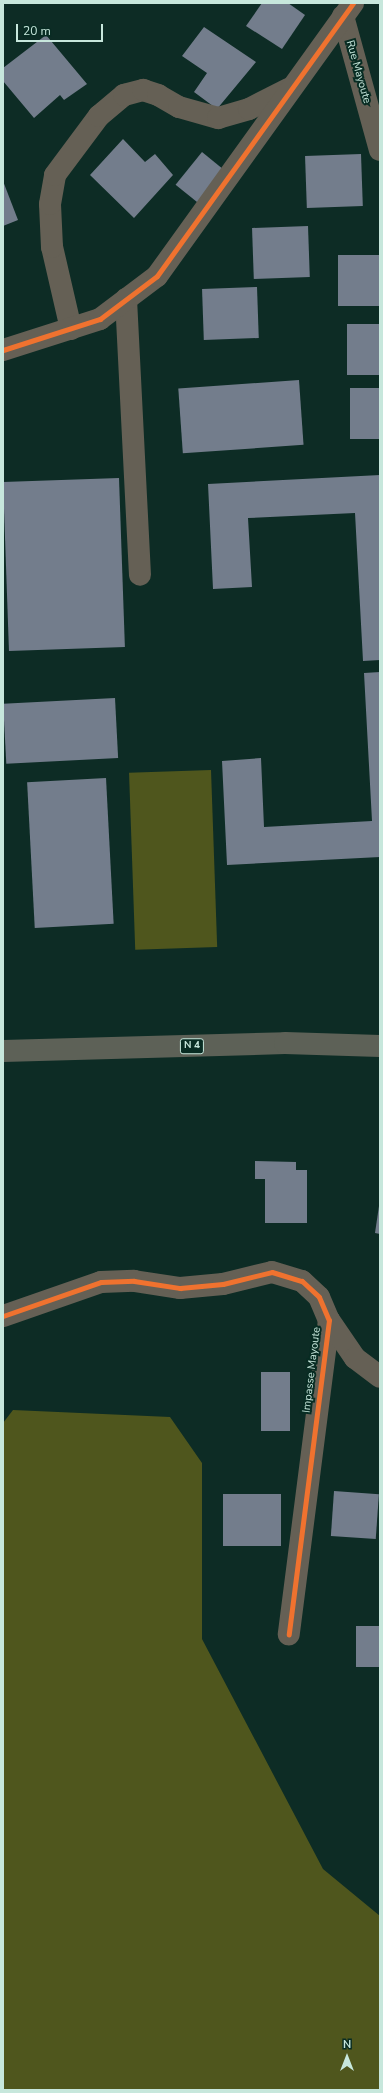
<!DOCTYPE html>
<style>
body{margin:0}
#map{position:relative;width:383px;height:2093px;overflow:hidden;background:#0d2c25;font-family:"Nunito Sans",sans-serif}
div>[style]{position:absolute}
.green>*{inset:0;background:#4f561d;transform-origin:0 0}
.building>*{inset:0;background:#737d8c;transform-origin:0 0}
.minor>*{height:22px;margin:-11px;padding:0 11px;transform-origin:11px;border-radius:11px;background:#656055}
.major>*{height:22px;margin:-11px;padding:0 11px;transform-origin:11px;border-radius:11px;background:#5d6157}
.cycleway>*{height:5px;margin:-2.5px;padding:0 2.5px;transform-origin:2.5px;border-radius:2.5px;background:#ef722f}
span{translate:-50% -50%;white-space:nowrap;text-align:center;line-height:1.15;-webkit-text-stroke:4px #082c23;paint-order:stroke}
.shield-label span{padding:1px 3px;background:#082c23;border:1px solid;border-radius:3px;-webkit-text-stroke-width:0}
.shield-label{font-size:10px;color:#c7e7dc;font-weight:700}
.street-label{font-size:11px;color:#c7e7dc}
.frame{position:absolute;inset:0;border:4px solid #c7e7dc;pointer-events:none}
.north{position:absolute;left:327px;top:2037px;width:40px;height:40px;-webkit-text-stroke:3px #082c23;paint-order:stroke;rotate:0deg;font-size:11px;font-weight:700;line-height:16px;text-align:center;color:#c7e7dc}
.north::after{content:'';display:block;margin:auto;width:14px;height:18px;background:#c7e7dc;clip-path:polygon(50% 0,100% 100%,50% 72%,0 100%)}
.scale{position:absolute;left:16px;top:24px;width:87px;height:18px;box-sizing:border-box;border:2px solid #c7e7dc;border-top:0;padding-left:5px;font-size:12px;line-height:14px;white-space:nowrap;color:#c7e7dc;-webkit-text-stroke:3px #082c23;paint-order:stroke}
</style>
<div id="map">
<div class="green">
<div style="left:211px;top:770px;width:177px;height:82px;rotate:88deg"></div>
<div style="clip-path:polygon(13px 1410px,170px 1417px,202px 1463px,202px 1639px,323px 1869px,380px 1916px,380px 2090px,3px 2090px,3px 1423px)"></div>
</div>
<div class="building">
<div style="clip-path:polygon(262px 3px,288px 3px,305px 15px,282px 49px,246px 26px)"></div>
<div style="clip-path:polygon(204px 27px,256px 62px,217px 109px,194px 92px,207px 73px,182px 56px)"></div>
<div style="clip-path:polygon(46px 35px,87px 84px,64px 100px,60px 95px,34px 118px,3px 81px,3px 68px)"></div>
<div style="clip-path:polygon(123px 139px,145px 162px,155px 154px,173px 175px,134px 218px,90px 175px)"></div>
<div style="left:202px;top:152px;width:32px;height:42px;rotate:39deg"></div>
<div style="left:361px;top:154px;width:52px;height:56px;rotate:88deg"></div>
<div style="clip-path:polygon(3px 181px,18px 220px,3px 226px)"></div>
<div style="left:308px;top:226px;width:51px;height:56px;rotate:88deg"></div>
<div style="left:380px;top:255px;width:51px;height:42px;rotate:90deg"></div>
<div style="left:257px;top:287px;width:51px;height:55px;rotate:88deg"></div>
<div style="left:380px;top:324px;width:51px;height:33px;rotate:90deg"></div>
<div style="left:299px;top:380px;width:65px;height:121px;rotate:86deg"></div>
<div style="left:380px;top:388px;width:51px;height:30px;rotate:90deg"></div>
<div style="clip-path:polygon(380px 475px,380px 660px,363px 661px,355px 513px,248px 518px,252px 587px,213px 589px,208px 484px)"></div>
<div style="left:119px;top:478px;width:169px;height:116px;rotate:88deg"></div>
<div style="clip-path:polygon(380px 672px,380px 857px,227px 865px,222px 761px,261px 758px,264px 827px,372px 821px,364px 673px)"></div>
<div style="left:115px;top:698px;width:60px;height:112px;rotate:87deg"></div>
<div style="left:106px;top:778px;width:146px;height:79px;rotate:87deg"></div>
<div style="clip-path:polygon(255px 1161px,296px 1162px,296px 1170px,307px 1170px,307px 1223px,265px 1223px,265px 1179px,255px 1179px)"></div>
<div style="clip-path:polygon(379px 1206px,380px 1206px,380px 1234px,375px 1233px)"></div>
<div style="left:261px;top:1372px;width:29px;height:59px"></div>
<div style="left:334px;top:1491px;width:45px;height:45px;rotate:4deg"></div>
<div style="left:223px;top:1494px;width:58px;height:52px"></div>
<div style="left:356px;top:1626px;width:23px;height:41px"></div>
</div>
<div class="minor">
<div style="left:343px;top:16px;width:139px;rotate:74.6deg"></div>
<div style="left:126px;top:299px;width:276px;rotate:87.1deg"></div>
<div style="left:71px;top:329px;width:84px;rotate:-103deg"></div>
<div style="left:52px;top:247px;width:43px;rotate:-92.7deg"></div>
<div style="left:50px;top:204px;width:29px;rotate:-80deg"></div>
<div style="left:55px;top:175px;width:74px;rotate:-53.3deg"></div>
<div style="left:99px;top:116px;width:33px;rotate:-40deg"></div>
<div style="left:124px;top:95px;width:20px;rotate:-15deg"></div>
<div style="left:143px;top:90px;width:16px;rotate:18deg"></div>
<div style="left:158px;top:95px;width:24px;rotate:30deg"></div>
<div style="left:179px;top:107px;width:41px;rotate:15.8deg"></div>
<div style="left:218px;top:118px;width:32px;rotate:-16deg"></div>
<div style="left:249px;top:109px;width:44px;rotate:-27.1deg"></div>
<div style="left:3px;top:350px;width:102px;rotate:-17.7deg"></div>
<div style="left:100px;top:319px;width:71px;rotate:-37deg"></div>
<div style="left:157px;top:276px;width:336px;rotate:-54.3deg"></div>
<div style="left:3px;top:1316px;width:104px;rotate:-19.1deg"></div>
<div style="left:101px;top:1282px;width:33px;rotate:-2deg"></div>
<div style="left:134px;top:1281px;width:47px;rotate:8.7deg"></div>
<div style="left:180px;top:1288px;width:43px;rotate:-5.3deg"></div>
<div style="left:223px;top:1284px;width:50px;rotate:-13.8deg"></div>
<div style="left:272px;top:1272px;width:31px;rotate:17deg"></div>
<div style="left:302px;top:1281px;width:23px;rotate:43deg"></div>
<div style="left:319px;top:1297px;width:25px;rotate:67deg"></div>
<div style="left:329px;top:1320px;width:317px;rotate:97.3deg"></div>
<div style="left:329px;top:1320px;width:46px;rotate:55.6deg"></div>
<div style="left:355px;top:1358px;width:31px;rotate:37deg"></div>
</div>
<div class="major">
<div style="left:3px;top:1051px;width:282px;rotate:-1.6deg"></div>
<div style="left:285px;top:1043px;width:95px;rotate:1.8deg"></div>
</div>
<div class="cycleway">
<div style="left:3px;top:350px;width:102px;rotate:-17.7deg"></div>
<div style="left:100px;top:319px;width:71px;rotate:-37deg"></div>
<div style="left:157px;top:276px;width:336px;rotate:-54.3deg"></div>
<div style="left:3px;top:1316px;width:104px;rotate:-19.1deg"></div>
<div style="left:101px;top:1282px;width:33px;rotate:-2deg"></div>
<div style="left:134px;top:1281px;width:47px;rotate:8.7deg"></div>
<div style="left:180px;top:1288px;width:43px;rotate:-5.3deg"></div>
<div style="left:223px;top:1284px;width:50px;rotate:-13.8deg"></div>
<div style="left:272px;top:1272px;width:31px;rotate:17deg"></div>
<div style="left:302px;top:1281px;width:23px;rotate:43deg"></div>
<div style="left:319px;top:1297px;width:25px;rotate:67deg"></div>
<div style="left:329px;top:1320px;width:317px;rotate:97.3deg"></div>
</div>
<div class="shield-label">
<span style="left:192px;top:1046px">N 4</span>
</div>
<div class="street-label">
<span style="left:358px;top:72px;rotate:74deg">Rue Mayoute</span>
<span style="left:312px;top:1370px;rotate:-83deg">Impasse Mayoute</span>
</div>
<div class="frame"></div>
<div class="north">N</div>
<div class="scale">20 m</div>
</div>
